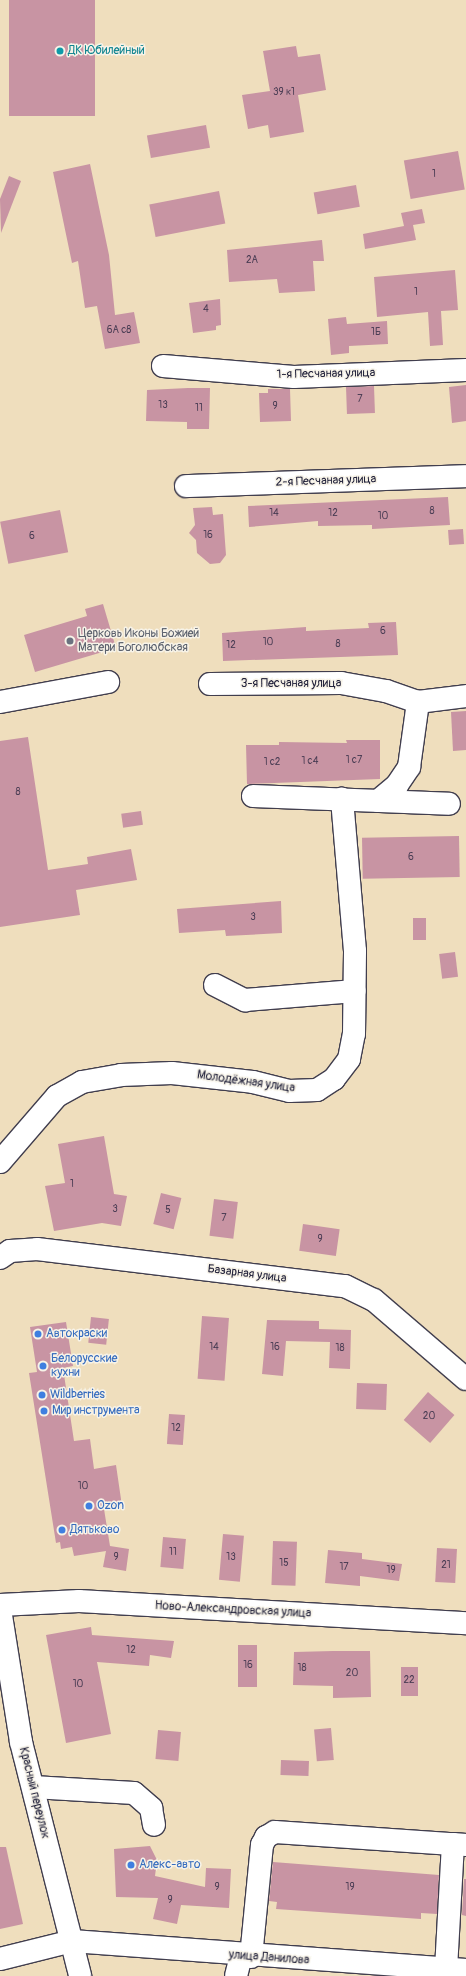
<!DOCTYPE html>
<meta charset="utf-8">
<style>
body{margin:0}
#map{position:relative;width:466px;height:1976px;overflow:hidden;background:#efdebd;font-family:Pangolin,sans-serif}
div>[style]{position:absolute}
.building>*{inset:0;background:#c894a3;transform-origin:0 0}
.roads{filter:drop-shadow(1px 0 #413e4e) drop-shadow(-1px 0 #413e4e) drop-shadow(0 1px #413e4e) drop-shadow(0 -1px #413e4e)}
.minor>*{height:22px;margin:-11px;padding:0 11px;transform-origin:11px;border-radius:11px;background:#fff}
.major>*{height:22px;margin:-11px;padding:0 11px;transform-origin:11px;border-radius:11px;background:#fff}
.dots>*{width:11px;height:11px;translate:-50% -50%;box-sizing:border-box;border:2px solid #f7f3e8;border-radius:50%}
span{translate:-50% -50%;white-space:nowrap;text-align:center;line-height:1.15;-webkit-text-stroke:3px #f7f3e8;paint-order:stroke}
.number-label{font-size:10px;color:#4c3e55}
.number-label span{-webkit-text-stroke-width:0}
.culture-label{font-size:12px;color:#0d838f}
.left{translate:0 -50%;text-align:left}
.street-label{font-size:12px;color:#22223b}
.worship-label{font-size:12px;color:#5b616d}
.shop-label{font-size:12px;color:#366cbe}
</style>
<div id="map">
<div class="building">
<div style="left:9px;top:0;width:86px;height:116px"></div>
<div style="clip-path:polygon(296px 46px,298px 57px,320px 54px,326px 90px,298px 95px,304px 132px,270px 138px,268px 125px,248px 129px,242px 95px,270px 91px,263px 51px)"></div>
<div style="left:206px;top:125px;width:23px;height:60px;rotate:80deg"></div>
<div style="left:458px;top:151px;width:39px;height:55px;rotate:80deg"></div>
<div style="clip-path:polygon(90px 164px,109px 255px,115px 315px,134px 312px,140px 343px,105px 349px,97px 306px,85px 308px,78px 261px,72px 263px,53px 172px)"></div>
<div style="clip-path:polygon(9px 176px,21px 181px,1px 233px,0 199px)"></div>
<div style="left:356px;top:185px;width:22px;height:43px;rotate:80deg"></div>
<div style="left:219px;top:191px;width:33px;height:71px;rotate:79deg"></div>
<div style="clip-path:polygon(422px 209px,425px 223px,413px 225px,416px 240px,365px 249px,363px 234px,404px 226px,401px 213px)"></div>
<div style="clip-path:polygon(322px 240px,324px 261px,313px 261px,315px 291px,279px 293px,277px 279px,229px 282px,227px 250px)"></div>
<div style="clip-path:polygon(455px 270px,458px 310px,441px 311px,443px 345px,430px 346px,428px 312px,377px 317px,374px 277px)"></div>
<div style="clip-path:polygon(220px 299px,221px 325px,216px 326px,216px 330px,193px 333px,189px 303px)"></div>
<div style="clip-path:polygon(346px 317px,347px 324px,387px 321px,388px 344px,349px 346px,349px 353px,331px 355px,328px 319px)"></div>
<div style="clip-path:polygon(466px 385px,466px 421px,452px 423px,449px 387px)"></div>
<div style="left:374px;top:386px;width:27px;height:28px;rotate:88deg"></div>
<div style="clip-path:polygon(188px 388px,210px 388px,209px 429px,187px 429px,187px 422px,146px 421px,147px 390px)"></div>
<div style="clip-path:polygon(268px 389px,290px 389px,291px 421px,260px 422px,259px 393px,268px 393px)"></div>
<div style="clip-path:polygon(448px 497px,450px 525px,372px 529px,372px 525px,318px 526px,318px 521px,249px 527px,248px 506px)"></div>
<div style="clip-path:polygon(212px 507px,213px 515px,223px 514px,226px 555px,220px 563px,210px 564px,197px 553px,196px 540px,189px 533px,195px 525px,193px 508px)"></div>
<div style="left:60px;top:510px;width:43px;height:61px;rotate:79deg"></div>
<div style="left:463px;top:529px;width:15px;height:15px;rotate:86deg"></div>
<div style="clip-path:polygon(103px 604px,116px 648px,35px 672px,24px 635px,87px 616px,85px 609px)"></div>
<div style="clip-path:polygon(396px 622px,398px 655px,223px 661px,222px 633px,306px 627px,306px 631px,369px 628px,368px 623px)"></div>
<div style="clip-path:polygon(466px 711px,466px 750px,453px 751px,451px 712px)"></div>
<div style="clip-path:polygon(28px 737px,48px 870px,88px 864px,87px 857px,131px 849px,137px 880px,76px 890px,80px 915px,0 927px,0 741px)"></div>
<div style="clip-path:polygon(346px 740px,380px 740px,380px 779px,247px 784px,246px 745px,279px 745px,279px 742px,347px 743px)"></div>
<div style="left:141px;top:811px;width:14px;height:20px;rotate:82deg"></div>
<div style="left:459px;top:836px;width:41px;height:97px;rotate:89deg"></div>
<div style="clip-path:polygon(281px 901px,282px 933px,226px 936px,225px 930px,179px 933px,177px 909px)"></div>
<div style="left:413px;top:918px;width:13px;height:22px"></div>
<div style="left:455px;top:952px;width:25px;height:16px;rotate:83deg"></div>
<div style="clip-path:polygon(104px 1136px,114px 1194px,127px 1196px,121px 1226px,102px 1223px,54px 1231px,45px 1186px,65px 1183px,58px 1144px)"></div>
<div style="left:161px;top:1193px;width:21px;height:32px;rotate:14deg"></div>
<div style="left:214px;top:1199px;width:24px;height:37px;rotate:7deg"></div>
<div style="left:303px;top:1224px;width:37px;height:27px;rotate:8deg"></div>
<div style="left:202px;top:1316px;width:27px;height:63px;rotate:4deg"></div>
<div style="left:91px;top:1317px;width:18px;height:26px;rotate:6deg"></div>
<div style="clip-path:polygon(267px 1320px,319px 1321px,319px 1329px,351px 1330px,350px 1369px,329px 1368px,330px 1342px,286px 1341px,283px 1376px,262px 1374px)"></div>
<div style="clip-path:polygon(66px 1322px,73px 1366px,63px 1368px,74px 1441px,90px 1439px,94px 1469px,116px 1465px,122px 1506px,104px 1509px,110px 1546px,129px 1549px,126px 1571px,103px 1567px,106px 1551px,74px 1556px,72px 1547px,61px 1549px,60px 1542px,56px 1543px,29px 1373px,37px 1372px,30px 1327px)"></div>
<div style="left:357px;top:1383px;width:30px;height:26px;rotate:2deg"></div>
<div style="left:428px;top:1392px;width:35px;height:37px;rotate:41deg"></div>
<div style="left:169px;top:1414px;width:16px;height:30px;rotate:4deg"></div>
<div style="left:223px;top:1534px;width:21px;height:46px;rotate:5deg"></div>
<div style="left:163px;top:1537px;width:23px;height:30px;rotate:5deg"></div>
<div style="left:273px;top:1541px;width:24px;height:44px;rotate:2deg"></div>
<div style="left:437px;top:1548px;width:20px;height:34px;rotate:3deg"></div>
<div style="clip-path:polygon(328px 1550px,362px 1553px,362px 1559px,402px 1564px,399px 1581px,360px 1576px,360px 1586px,325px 1583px)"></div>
<div style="clip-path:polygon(91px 1627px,92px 1635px,174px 1641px,171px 1658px,150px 1655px,149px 1666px,97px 1662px,111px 1734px,66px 1743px,46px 1635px)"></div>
<div style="left:238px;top:1645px;width:19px;height:42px"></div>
<div style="clip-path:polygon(333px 1651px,370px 1651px,371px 1697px,333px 1698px,333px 1686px,293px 1685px,294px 1652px)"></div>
<div style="left:401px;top:1667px;width:17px;height:29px"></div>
<div style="left:331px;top:1728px;width:32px;height:17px;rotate:85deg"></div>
<div style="left:158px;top:1730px;width:23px;height:29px;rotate:5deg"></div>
<div style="left:281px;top:1760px;width:28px;height:15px;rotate:2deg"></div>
<div style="clip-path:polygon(150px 1846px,157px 1860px,155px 1876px,205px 1887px,206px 1868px,231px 1869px,229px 1908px,181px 1905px,177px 1924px,153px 1919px,158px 1898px,116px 1897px,114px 1849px)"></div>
<div style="clip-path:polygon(0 1847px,6px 1847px,23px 1924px,0 1929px)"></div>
<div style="clip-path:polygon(273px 1862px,439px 1875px,437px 1914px,421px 1913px,421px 1919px,276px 1909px,277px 1902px,269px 1901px)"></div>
<div style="clip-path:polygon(464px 1879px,466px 1879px,466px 1916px,462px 1915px)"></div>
</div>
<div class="roads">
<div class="minor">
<div style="left:163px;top:366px;width:131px;rotate:4.8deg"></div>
<div style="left:294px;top:377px;width:172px;rotate:-2.3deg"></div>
<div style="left:186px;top:486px;width:280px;rotate:-2deg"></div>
<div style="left:210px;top:684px;width:131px;rotate:-0.4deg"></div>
<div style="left:341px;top:683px;width:46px;rotate:10.1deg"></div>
<div style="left:386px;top:691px;width:34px;rotate:19deg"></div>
<div style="left:418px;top:702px;width:48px;rotate:-7.1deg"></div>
<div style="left:0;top:702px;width:110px;rotate:-10.5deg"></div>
<div style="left:253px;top:796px;width:196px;rotate:2.3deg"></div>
<div style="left:378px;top:801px;width:25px;rotate:-40deg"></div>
<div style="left:397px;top:785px;width:22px;rotate:-56deg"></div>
<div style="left:409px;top:767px;width:66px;rotate:-82.1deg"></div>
<div style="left:215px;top:985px;width:34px;rotate:27deg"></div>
<div style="left:245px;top:1000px;width:110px;rotate:-4.7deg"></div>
<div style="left:0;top:1162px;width:87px;rotate:-49.2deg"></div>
<div style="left:57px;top:1096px;width:29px;rotate:-29deg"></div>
<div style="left:82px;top:1082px;width:40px;rotate:-10deg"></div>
<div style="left:121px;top:1075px;width:51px;rotate:-2.2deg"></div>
<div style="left:172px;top:1073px;width:81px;rotate:6.3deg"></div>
<div style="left:253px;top:1082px;width:37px;rotate:14deg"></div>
<div style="left:289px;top:1091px;width:28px;rotate:-2deg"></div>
<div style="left:317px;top:1090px;width:20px;rotate:-33deg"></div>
<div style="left:334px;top:1079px;width:25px;rotate:-53deg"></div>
<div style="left:349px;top:1059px;width:25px;rotate:-79deg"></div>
<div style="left:354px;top:1034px;width:83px;rotate:-89.3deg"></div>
<div style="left:355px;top:951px;width:153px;rotate:-94.9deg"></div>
<div style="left:0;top:1258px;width:12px;rotate:-35deg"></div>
<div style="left:10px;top:1251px;width:27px;rotate:-4deg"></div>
<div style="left:37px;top:1249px;width:310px;rotate:6.9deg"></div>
<div style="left:345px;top:1286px;width:32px;rotate:26deg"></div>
<div style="left:374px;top:1300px;width:121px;rotate:40.7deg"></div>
<div style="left:0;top:1605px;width:79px;rotate:-2.9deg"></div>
<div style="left:79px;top:1601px;width:388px;rotate:3.3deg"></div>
<div style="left:33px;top:1787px;width:101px;rotate:3.4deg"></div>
<div style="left:134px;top:1793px;width:23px;rotate:41deg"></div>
<div style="left:151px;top:1808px;width:17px;rotate:80deg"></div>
<div style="left:251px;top:1957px;width:113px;rotate:-84.4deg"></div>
<div style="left:262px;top:1845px;width:9px;rotate:-63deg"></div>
<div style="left:266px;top:1837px;width:10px;rotate:-29deg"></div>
<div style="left:275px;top:1832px;width:178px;rotate:3.9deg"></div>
<div style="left:0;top:1959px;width:74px;rotate:-14deg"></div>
<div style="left:72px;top:1941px;width:395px;rotate:4.2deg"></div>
<div style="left:446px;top:1969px;width:125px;rotate:-86.8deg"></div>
<div style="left:453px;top:1844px;width:13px;rotate:4deg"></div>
<div style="left:236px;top:1976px;width:21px;rotate:-76deg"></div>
</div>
<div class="major">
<div style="left:0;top:1609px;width:135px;rotate:81deg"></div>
<div style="left:21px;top:1742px;width:241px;rotate:75.8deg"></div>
</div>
</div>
<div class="dots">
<div style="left:60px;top:51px;background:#0f9aa8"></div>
<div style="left:70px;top:641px;background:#6b7280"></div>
<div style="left:38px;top:1334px;background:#3f7fe0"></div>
<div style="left:43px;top:1366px;background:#3f7fe0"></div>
<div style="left:42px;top:1395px;background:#3f7fe0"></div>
<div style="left:44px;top:1411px;background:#3f7fe0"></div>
<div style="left:89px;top:1506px;background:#3f7fe0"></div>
<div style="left:62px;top:1530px;background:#3f7fe0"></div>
<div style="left:131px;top:1865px;background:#3f7fe0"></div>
</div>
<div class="number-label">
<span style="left:284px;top:93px">39 к1</span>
<span style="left:434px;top:175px">1</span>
<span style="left:252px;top:261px">2А</span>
<span style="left:416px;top:293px">1</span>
<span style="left:206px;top:310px">4</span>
<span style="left:119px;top:331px">6А с8</span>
<span style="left:376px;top:333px">1Б</span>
<span style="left:360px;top:400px">7</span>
<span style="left:163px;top:406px">13</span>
<span style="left:275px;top:407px">9</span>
<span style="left:199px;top:409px">11</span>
<span style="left:432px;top:512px">8</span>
<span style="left:274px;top:514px">14</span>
<span style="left:333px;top:514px">12</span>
<span style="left:383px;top:517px">10</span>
<span style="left:208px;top:536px">16</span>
<span style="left:32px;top:537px">6</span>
<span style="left:383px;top:632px">6</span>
<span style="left:268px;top:643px">10</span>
<span style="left:338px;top:645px">8</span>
<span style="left:231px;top:646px">12</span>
<span style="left:354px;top:761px">1 с7</span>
<span style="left:310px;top:762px">1 с4</span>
<span style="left:272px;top:763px">1 с2</span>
<span style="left:18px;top:793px">8</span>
<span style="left:411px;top:858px">6</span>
<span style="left:253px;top:918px">3</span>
<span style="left:72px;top:1185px">1</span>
<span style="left:115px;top:1210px">3</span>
<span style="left:168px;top:1211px">5</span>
<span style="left:224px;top:1219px">7</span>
<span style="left:320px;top:1240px">9</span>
<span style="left:214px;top:1348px">14</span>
<span style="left:275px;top:1348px">16</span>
<span style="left:340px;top:1349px">18</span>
<span style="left:429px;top:1417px">20</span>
<span style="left:176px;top:1429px">12</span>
<span style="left:83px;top:1487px">10</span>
<span style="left:173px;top:1553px">11</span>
<span style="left:116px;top:1558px">9</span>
<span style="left:231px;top:1558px">13</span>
<span style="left:284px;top:1564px">15</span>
<span style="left:446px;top:1566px">21</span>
<span style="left:344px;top:1568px">17</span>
<span style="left:391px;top:1571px">19</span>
<span style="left:131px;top:1651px">12</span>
<span style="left:248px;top:1666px">16</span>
<span style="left:302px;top:1669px">18</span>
<span style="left:352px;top:1674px">20</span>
<span style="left:409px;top:1681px">22</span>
<span style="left:78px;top:1685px">10</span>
<span style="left:217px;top:1888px">9</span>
<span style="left:350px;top:1888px">19</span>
<span style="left:170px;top:1901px">9</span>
</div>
<div class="culture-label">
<span class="left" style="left:68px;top:51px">ДК Юбилейный</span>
</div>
<div class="street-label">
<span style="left:326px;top:374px;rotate:-1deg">1-я Песчаная улица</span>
<span style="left:326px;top:481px;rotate:-2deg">2-я Песчаная улица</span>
<span style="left:291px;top:684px">3-я Песчаная улица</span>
<span style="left:246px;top:1082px;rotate:8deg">Молодёжная улица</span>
<span style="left:247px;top:1274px;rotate:7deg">Базарная улица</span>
<span style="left:233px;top:1610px;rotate:3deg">Ново-Александровская улица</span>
<span style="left:34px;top:1793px;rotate:76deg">Красный переулок</span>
<span style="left:269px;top:1958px;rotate:4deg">улица Данилова</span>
</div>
<div class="worship-label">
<span class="left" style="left:78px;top:641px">Церковь Иконы Божией<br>Матери Боголюбская</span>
</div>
<div class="shop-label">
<span class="left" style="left:46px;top:1334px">Автокраски</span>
<span class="left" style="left:51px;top:1366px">Белорусские<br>кухни</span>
<span class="left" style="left:50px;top:1395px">Wildberries</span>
<span class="left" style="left:52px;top:1411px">Мир инструмента</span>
<span class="left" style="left:97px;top:1506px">Ozon</span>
<span class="left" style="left:70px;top:1530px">Дятьково</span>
<span class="left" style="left:139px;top:1865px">Алекс-авто</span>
</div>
</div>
